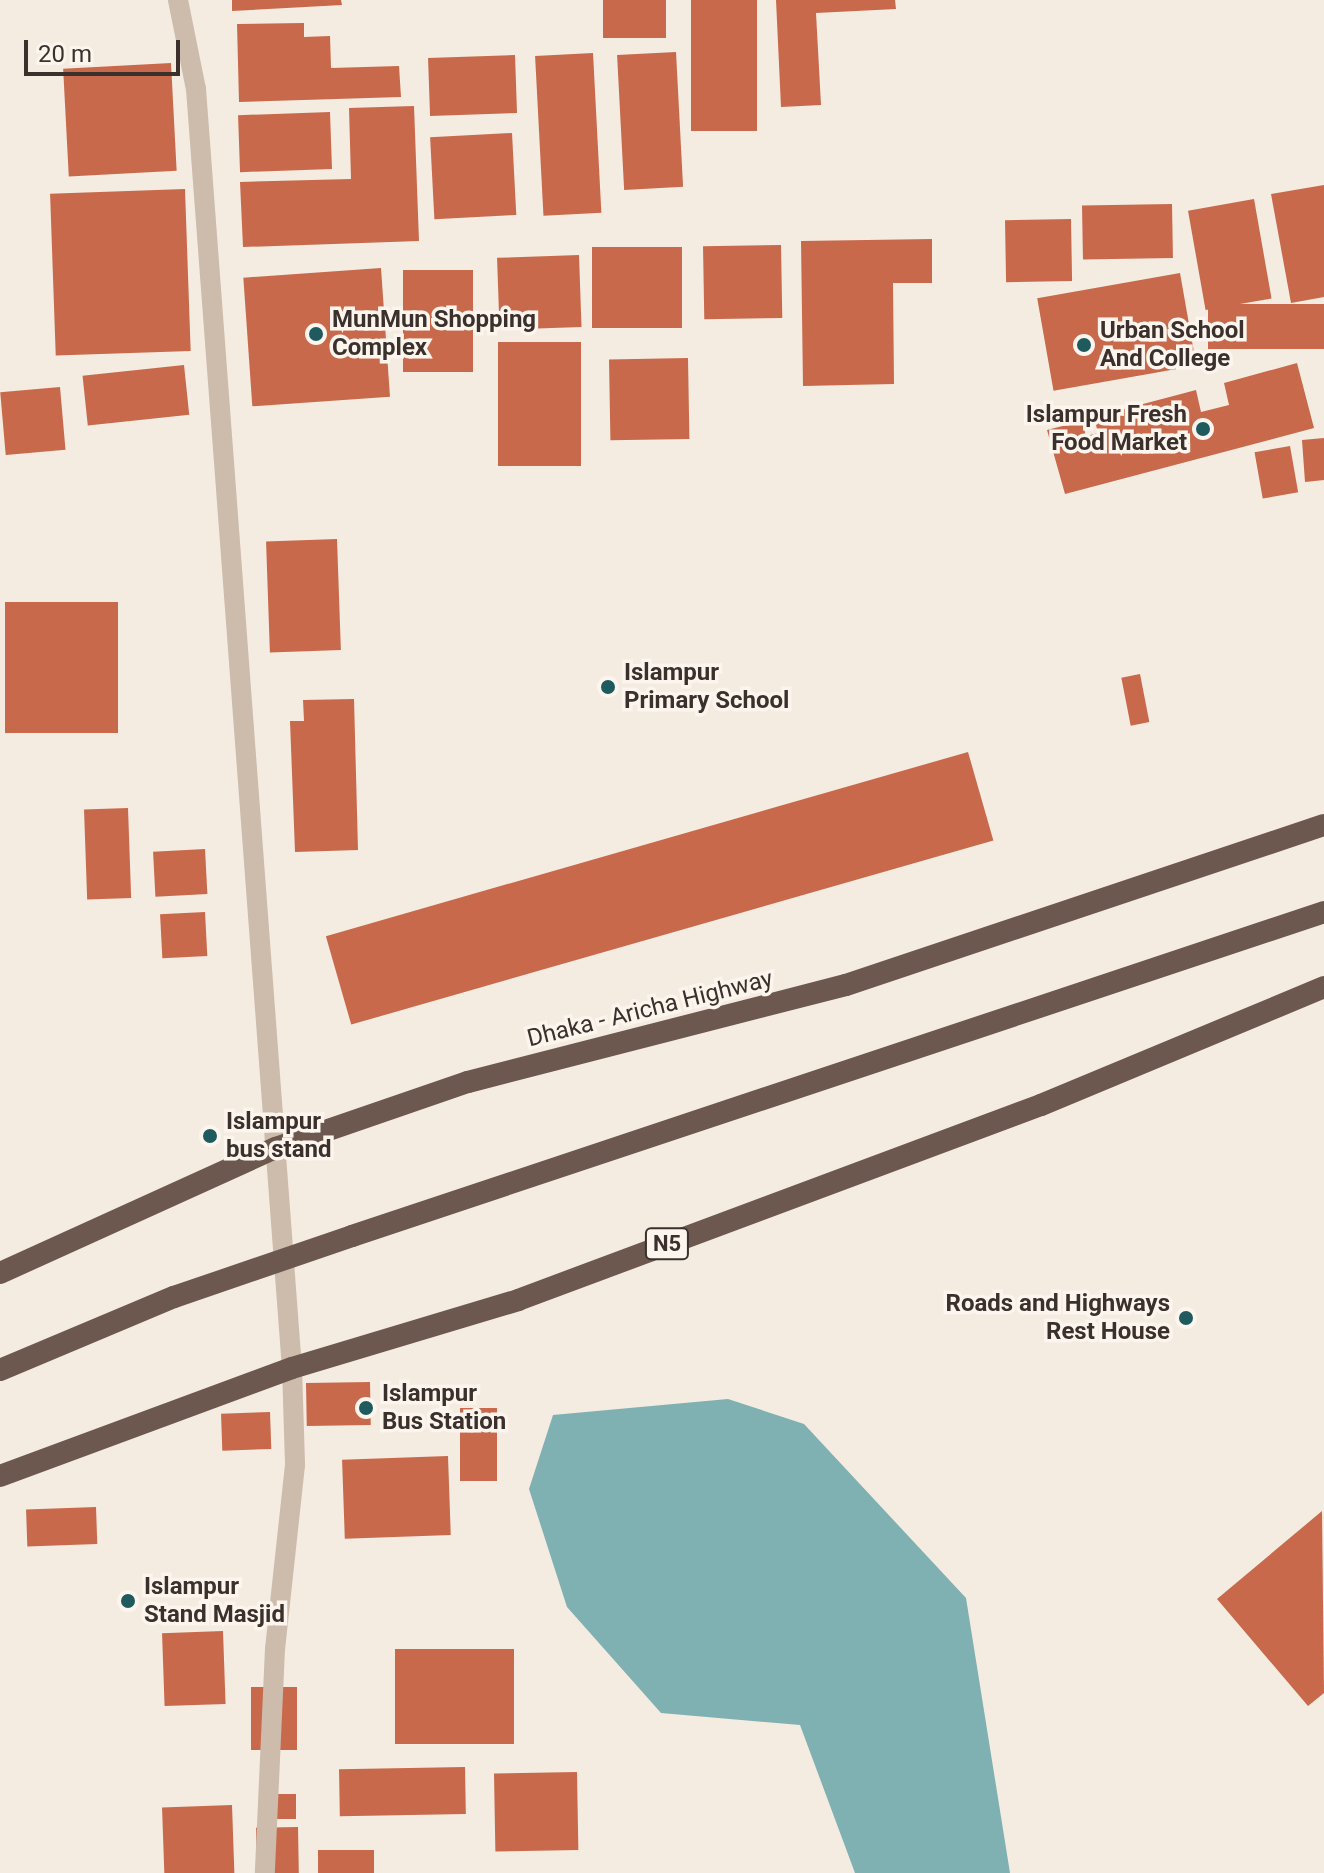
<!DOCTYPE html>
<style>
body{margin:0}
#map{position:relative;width:1324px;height:1873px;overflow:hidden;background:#f4ebe1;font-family:Roboto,sans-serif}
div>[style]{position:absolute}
.water>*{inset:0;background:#7fb0b2}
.building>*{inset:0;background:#c8694b;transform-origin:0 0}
.minor>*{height:20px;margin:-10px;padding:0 10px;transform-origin:10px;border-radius:10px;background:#cdbbac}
.trunk>*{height:22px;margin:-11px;padding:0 11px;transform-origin:11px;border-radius:11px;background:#6c584f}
.trunk-bridge>*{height:22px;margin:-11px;padding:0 11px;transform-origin:11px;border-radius:11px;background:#6c584f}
.dots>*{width:22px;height:22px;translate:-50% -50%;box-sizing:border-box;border:4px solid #fbf5ee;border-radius:50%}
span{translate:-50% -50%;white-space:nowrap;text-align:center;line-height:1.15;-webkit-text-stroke:7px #fbf5ee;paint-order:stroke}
.shield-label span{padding:2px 6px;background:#fbf5ee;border:2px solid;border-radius:6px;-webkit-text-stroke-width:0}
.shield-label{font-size:22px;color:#3b302b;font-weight:700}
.poi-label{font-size:24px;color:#3b302b;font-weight:700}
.left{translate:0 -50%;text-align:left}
.right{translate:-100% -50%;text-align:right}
.street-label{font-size:24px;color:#3b302b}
.scale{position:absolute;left:24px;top:40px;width:156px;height:36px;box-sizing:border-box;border:4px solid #3b302b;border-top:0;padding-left:10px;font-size:24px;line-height:28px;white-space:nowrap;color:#3b302b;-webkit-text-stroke:6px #fbf5ee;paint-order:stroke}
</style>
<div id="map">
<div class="water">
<div style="clip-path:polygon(728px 1399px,804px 1424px,966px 1598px,1010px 1873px,855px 1873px,800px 1725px,661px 1713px,567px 1607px,529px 1489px,553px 1415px)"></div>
</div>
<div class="building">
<div style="clip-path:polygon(232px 0,341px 0,342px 5px,232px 11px)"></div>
<div style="left:603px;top:0;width:63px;height:38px"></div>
<div style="left:691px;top:0;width:66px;height:131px"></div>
<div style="clip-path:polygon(776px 0,895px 0,896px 9px,816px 13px,821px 105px,781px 107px)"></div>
<div style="clip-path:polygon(304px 23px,304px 37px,330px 36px,331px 68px,399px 66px,401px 97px,239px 102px,237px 24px)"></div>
<div style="left:676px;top:52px;width:135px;height:59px;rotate:87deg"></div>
<div style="left:593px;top:53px;width:160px;height:58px;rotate:87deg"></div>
<div style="left:515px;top:55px;width:58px;height:87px;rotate:88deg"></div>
<div style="left:171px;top:63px;width:108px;height:108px;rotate:87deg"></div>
<div style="clip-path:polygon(414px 106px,419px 241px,243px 247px,240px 182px,351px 179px,349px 108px)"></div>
<div style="left:330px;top:112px;width:57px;height:92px;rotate:88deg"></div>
<div style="left:512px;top:133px;width:82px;height:82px;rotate:87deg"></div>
<div style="clip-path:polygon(1324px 185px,1324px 297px,1291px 303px,1271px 194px)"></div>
<div style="left:185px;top:189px;width:162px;height:135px;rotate:88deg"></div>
<div style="left:1254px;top:199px;width:101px;height:67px;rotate:80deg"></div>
<div style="left:1172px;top:204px;width:54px;height:90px;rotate:89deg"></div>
<div style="left:1071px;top:219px;width:62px;height:66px;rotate:89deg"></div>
<div style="clip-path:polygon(932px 239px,932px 283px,893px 283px,894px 384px,803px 386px,801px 241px)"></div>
<div style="left:781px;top:245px;width:73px;height:78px;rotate:89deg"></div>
<div style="left:682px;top:247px;width:81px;height:90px;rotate:90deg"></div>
<div style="left:579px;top:255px;width:72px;height:82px;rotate:88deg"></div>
<div style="left:381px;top:268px;width:129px;height:138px;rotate:86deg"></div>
<div style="left:403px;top:270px;width:70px;height:102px"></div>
<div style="left:1180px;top:273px;width:94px;height:145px;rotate:80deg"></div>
<div style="left:1324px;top:304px;width:45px;height:116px;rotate:90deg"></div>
<div style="left:581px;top:342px;width:124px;height:83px;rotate:90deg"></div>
<div style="left:688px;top:358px;width:81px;height:79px;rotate:89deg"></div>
<div style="clip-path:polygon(1297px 363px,1314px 428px,1065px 494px,1047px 430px,1082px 421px,1086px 436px,1098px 433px,1094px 417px,1196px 390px,1201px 412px,1229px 405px,1224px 383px)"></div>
<div style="left:184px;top:365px;width:50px;height:102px;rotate:84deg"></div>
<div style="left:60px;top:387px;width:63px;height:60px;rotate:85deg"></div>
<div style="clip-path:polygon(1324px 438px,1324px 480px,1305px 482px,1302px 440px)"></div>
<div style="left:1290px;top:446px;width:47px;height:36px;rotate:80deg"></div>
<div style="left:337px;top:539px;width:111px;height:71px;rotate:88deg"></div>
<div style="left:118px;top:602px;width:131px;height:113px;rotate:90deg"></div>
<div style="left:1140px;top:674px;width:49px;height:19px;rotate:79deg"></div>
<div style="clip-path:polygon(354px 699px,358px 850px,295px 852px,290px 721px,304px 721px,303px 700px)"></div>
<div style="left:968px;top:752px;width:92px;height:668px;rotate:74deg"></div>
<div style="left:128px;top:808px;width:90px;height:44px;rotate:88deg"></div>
<div style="left:205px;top:849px;width:45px;height:52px;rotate:87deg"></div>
<div style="left:205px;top:912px;width:44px;height:45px;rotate:87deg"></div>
<div style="left:370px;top:1382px;width:43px;height:64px;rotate:89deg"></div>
<div style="left:460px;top:1408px;width:37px;height:73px"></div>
<div style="left:270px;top:1412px;width:37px;height:49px;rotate:88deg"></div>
<div style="left:448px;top:1456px;width:79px;height:106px;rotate:88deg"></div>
<div style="left:96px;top:1507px;width:37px;height:70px;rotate:88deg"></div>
<div style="clip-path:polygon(1322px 1511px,1324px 1693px,1308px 1706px,1217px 1599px)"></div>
<div style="left:223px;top:1631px;width:73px;height:61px;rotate:88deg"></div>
<div style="left:395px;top:1649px;width:119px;height:95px"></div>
<div style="left:251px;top:1687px;width:46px;height:63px"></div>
<div style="left:465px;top:1767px;width:47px;height:126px;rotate:89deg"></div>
<div style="left:577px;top:1772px;width:78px;height:83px;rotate:89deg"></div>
<div style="left:261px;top:1794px;width:35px;height:25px"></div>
<div style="left:232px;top:1805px;width:68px;height:70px;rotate:88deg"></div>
<div style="left:298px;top:1827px;width:46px;height:42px;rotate:89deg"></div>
<div style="left:374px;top:1850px;width:23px;height:56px;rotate:90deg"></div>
</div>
<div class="minor">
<div style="left:178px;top:0;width:91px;rotate:78.6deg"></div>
<div style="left:196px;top:89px;width:1283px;rotate:85.71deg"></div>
<div style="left:292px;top:1368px;width:97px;rotate:88.2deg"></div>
<div style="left:295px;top:1465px;width:185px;rotate:96.2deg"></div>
<div style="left:275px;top:1649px;width:224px;rotate:92.6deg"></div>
</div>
<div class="trunk">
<div style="left:352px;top:1236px;width:1025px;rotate:-18.43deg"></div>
<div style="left:0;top:1273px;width:303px;rotate:-24.4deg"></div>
<div style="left:276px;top:1148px;width:203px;rotate:-19deg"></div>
<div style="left:468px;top:1082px;width:390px;rotate:-14.4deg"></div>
<div style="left:846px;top:985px;width:504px;rotate:-18.51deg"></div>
<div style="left:0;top:1370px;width:189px;rotate:-22.8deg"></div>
<div style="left:0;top:1476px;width:311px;rotate:-20.3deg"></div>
<div style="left:292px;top:1368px;width:236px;rotate:-16.7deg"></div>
<div style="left:518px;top:1300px;width:558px;rotate:-20.45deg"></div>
<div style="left:1041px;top:1105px;width:307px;rotate:-22.6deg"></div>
</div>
<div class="trunk-bridge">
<div style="left:174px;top:1297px;width:188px;rotate:-18.9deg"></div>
</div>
<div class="dots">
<div style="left:316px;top:334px;background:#1f5a5e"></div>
<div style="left:1084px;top:345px;background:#1f5a5e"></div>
<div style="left:1203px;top:429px;background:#1f5a5e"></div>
<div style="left:608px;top:687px;background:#1f5a5e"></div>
<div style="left:210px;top:1136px;background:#1f5a5e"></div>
<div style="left:1186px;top:1318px;background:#1f5a5e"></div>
<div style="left:366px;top:1408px;background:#1f5a5e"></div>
<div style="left:128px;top:1601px;background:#1f5a5e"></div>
</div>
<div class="shield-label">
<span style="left:667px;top:1244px">N5</span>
</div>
<div class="poi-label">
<span class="left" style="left:332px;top:334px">MunMun Shopping<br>Complex</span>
<span class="left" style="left:1100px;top:345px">Urban School<br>And College</span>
<span class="right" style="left:1187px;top:429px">Islampur Fresh<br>Food Market</span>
<span class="left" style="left:624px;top:687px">Islampur<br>Primary School</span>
<span class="left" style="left:226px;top:1136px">Islampur<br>bus stand</span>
<span class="right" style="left:1170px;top:1318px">Roads and Highways<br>Rest House</span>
<span class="left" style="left:382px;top:1408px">Islampur<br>Bus Station</span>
<span class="left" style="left:144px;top:1601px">Islampur<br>Stand Masjid</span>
</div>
<div class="street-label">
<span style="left:650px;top:1009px;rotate:-14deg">Dhaka - Aricha Highway</span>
</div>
<div class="scale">20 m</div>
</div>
